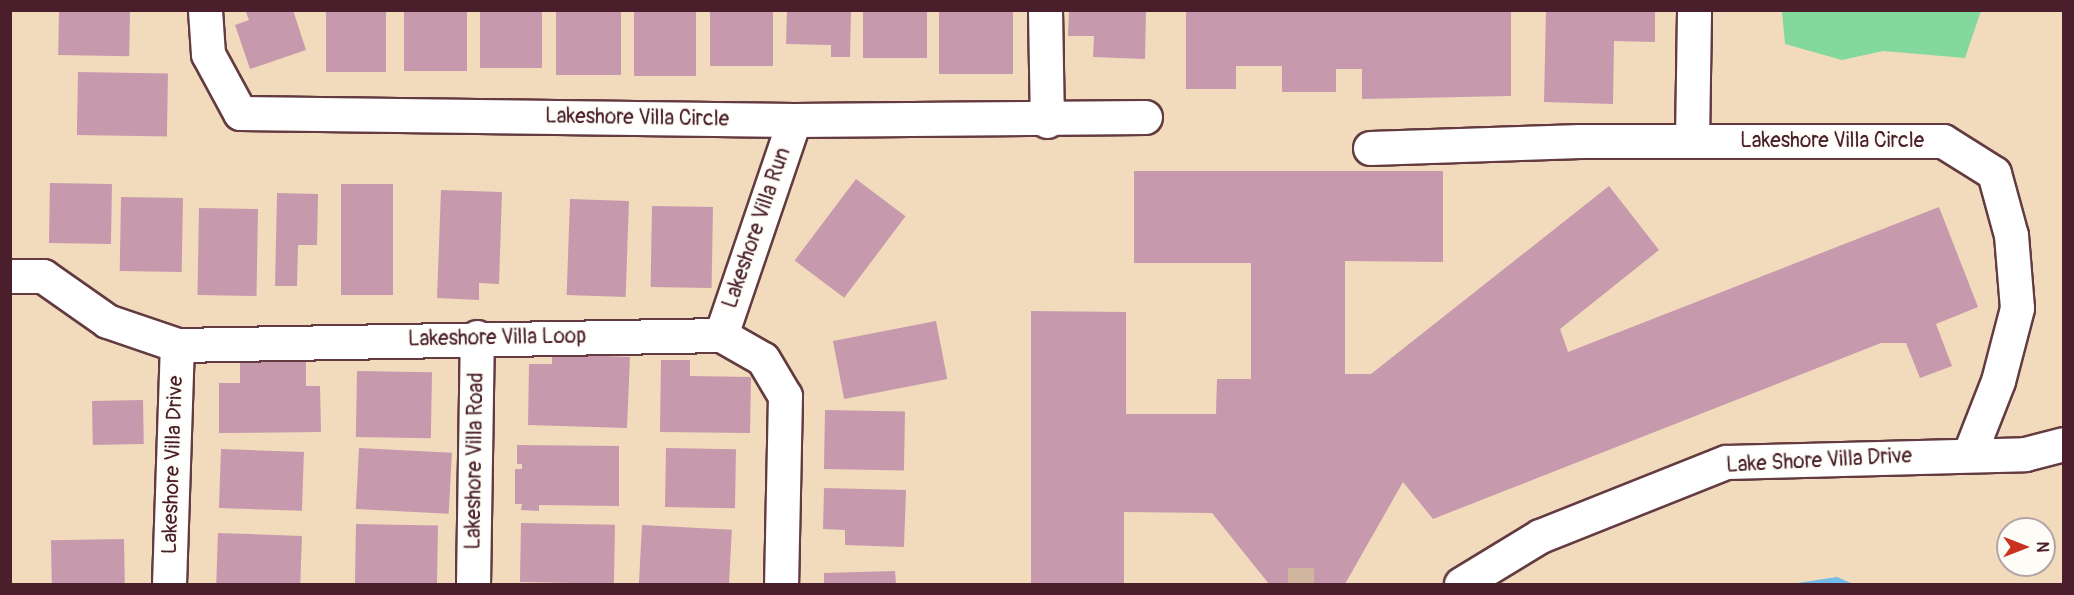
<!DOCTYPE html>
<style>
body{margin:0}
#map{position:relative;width:2074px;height:595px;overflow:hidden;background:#f1dbbc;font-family:Pangolin,sans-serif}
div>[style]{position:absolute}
.green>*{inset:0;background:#83d99d}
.water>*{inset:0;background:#72bbea}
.building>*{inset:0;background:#c799ad;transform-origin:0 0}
.minor-tunnel>*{height:33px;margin-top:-16.5px;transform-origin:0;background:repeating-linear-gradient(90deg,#d0b59f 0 33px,transparent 0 49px)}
.roads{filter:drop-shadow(2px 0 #633b41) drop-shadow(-2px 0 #633b41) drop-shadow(0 2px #633b41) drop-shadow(0 -2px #633b41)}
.minor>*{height:33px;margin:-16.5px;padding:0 16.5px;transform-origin:16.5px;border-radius:16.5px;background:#fff}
span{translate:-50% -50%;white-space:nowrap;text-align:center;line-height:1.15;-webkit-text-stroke:4.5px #fdfcf7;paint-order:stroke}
.street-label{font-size:21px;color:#4a1f2b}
.frame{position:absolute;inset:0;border:12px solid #4a1f2b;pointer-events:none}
.north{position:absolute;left:1996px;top:517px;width:60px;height:60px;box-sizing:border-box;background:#fdfcf7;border:2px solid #b5a4a5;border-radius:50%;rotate:90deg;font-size:16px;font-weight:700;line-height:24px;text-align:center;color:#4a1f2b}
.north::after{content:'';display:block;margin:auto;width:21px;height:27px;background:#c8321e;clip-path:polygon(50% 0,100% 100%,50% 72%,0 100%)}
</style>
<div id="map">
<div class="green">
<div style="clip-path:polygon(1782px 11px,1782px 10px,1981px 11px,1965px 58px,1883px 51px,1842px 60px,1785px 44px)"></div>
</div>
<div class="water">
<div style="clip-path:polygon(1837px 577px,1853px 584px,1791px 584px)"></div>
</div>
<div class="building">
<div style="left:59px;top:10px;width:71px;height:45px;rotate:1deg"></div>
<div style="clip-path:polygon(245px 10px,293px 10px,306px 50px,250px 69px,235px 25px,249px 20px)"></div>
<div style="left:326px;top:10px;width:60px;height:62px"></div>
<div style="left:404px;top:10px;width:63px;height:61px"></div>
<div style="left:480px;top:10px;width:62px;height:58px"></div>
<div style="left:556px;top:10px;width:65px;height:65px"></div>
<div style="left:634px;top:10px;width:62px;height:66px"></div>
<div style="left:710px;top:10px;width:63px;height:56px"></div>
<div style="clip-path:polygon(787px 10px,851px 10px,850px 57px,831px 57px,831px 45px,786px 44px)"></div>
<div style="left:863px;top:10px;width:64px;height:48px"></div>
<div style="left:939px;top:10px;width:74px;height:64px"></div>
<div style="clip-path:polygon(1069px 10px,1146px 10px,1145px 59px,1093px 57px,1094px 36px,1068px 36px)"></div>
<div style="clip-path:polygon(1186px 10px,1511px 10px,1511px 96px,1362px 99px,1362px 69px,1336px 69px,1336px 92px,1282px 92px,1282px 66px,1236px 66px,1236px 89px,1186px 89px)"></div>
<div style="clip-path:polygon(1546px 10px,1655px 10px,1655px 42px,1614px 41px,1613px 104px,1544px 102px)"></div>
<div style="left:78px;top:72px;width:90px;height:63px;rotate:1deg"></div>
<div style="clip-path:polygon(1134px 171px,1443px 171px,1443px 262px,1345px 261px,1345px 374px,1371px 374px,1609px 186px,1659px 250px,1560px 329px,1568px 352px,1939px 207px,1978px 307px,1936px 324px,1952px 366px,1920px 378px,1906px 343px,1881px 343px,1433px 519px,1403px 482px,1345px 584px,1269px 584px,1212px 513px,1124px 512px,1124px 584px,1031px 584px,1031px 311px,1126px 312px,1126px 414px,1216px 414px,1217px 379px,1251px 379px,1251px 263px,1134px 263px)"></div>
<div style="left:856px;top:179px;width:62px;height:102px;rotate:37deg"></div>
<div style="left:50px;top:183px;width:62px;height:60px;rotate:1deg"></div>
<div style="left:341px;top:184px;width:52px;height:111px"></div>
<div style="clip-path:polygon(441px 190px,502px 192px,499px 284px,479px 283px,479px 300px,437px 298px)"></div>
<div style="clip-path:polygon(277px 193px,318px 194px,317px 245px,298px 245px,297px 286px,275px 286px)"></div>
<div style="left:121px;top:197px;width:62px;height:74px;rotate:1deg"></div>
<div style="left:570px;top:199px;width:59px;height:96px;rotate:2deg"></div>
<div style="left:652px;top:206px;width:61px;height:81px;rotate:1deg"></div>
<div style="left:199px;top:208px;width:59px;height:87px;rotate:1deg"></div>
<div style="left:936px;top:321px;width:59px;height:105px;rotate:79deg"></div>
<div style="clip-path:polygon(552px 354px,630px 357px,627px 428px,528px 425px,529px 364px,552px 364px)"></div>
<div style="clip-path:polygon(661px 360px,690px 360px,690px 376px,751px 377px,750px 433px,660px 432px)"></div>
<div style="clip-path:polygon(240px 362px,306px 362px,306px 386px,320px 386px,321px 432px,219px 433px,219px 383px,240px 383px)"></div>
<div style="left:357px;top:371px;width:75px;height:66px;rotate:1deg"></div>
<div style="left:143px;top:400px;width:44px;height:51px;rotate:89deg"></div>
<div style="left:825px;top:410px;width:80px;height:59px;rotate:1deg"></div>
<div style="clip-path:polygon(517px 445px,619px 446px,619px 506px,539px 505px,539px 511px,521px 510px,522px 504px,515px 504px,515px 469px,522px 469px,522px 464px,517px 464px)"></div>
<div style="left:359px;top:448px;width:93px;height:61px;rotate:3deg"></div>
<div style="left:666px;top:448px;width:70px;height:59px;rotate:1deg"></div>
<div style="left:221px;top:449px;width:83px;height:59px;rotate:2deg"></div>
<div style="clip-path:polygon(824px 488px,906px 490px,904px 547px,845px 545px,845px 530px,823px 529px)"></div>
<div style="left:521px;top:523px;width:94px;height:59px;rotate:1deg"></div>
<div style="left:356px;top:524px;width:82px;height:60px;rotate:1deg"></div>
<div style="left:642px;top:525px;width:90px;height:59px;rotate:3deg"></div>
<div style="left:218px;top:533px;width:84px;height:51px;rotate:2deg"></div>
<div style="left:124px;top:539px;width:45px;height:73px;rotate:89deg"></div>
<div style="clip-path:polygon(895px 571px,896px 584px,824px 584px,824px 573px)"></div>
</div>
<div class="minor-tunnel">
<div style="left:1288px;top:584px;width:26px"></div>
</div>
<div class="roads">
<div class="minor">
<div style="left:205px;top:10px;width:44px;rotate:86.1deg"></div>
<div style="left:208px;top:54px;width:67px;rotate:61.5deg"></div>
<div style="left:240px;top:113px;width:554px;rotate:0.72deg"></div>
<div style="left:794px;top:120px;width:351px;rotate:-0.5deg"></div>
<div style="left:1045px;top:10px;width:111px;rotate:89deg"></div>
<div style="left:1692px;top:140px;width:130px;rotate:-89.1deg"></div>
<div style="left:1370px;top:148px;width:210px;rotate:-1.9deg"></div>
<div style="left:1580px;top:141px;width:363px"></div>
<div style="left:1943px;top:141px;width:60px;rotate:32.1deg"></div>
<div style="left:1994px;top:173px;width:64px;rotate:74.7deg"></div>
<div style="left:2011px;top:235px;width:73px;rotate:85.3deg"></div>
<div style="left:2017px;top:308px;width:75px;rotate:104.6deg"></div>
<div style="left:1998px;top:381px;width:79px;rotate:111.4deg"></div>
<div style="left:10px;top:276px;width:33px"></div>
<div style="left:43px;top:276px;width:78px;rotate:35.1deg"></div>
<div style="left:107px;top:321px;width:74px;rotate:18.9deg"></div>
<div style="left:177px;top:345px;width:544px;rotate:-1.05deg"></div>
<div style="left:721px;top:335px;width:48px;rotate:29.7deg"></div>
<div style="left:763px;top:359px;width:43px;rotate:59.3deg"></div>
<div style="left:785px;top:396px;width:188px;rotate:91.2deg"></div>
<div style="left:721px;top:335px;width:227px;rotate:-71.2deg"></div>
<div style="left:169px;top:584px;width:239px;rotate:-88.1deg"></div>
<div style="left:473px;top:584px;width:247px;rotate:-89.1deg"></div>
<div style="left:1461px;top:584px;width:92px;rotate:-31.3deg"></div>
<div style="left:1540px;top:536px;width:200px;rotate:-21.7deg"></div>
<div style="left:1726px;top:462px;width:299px;rotate:-1.5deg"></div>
<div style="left:2025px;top:454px;width:40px;rotate:-14.4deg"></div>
</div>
</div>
<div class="street-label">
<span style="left:637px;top:118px;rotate:1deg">Lakeshore Villa Circle</span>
<span style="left:1832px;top:141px">Lakeshore Villa Circle</span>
<span style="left:757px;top:228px;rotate:-71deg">Lakeshore Villa Run</span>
<span style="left:497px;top:338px;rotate:-1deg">Lakeshore Villa Loop</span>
<span style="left:475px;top:461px;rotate:-89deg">Lakeshore Villa Road</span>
<span style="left:1819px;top:461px;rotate:-3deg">Lake Shore Villa Drive</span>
<span style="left:173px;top:465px;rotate:-88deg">Lakeshore Villa Drive</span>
</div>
<div class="frame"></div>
<div class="north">N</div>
</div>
